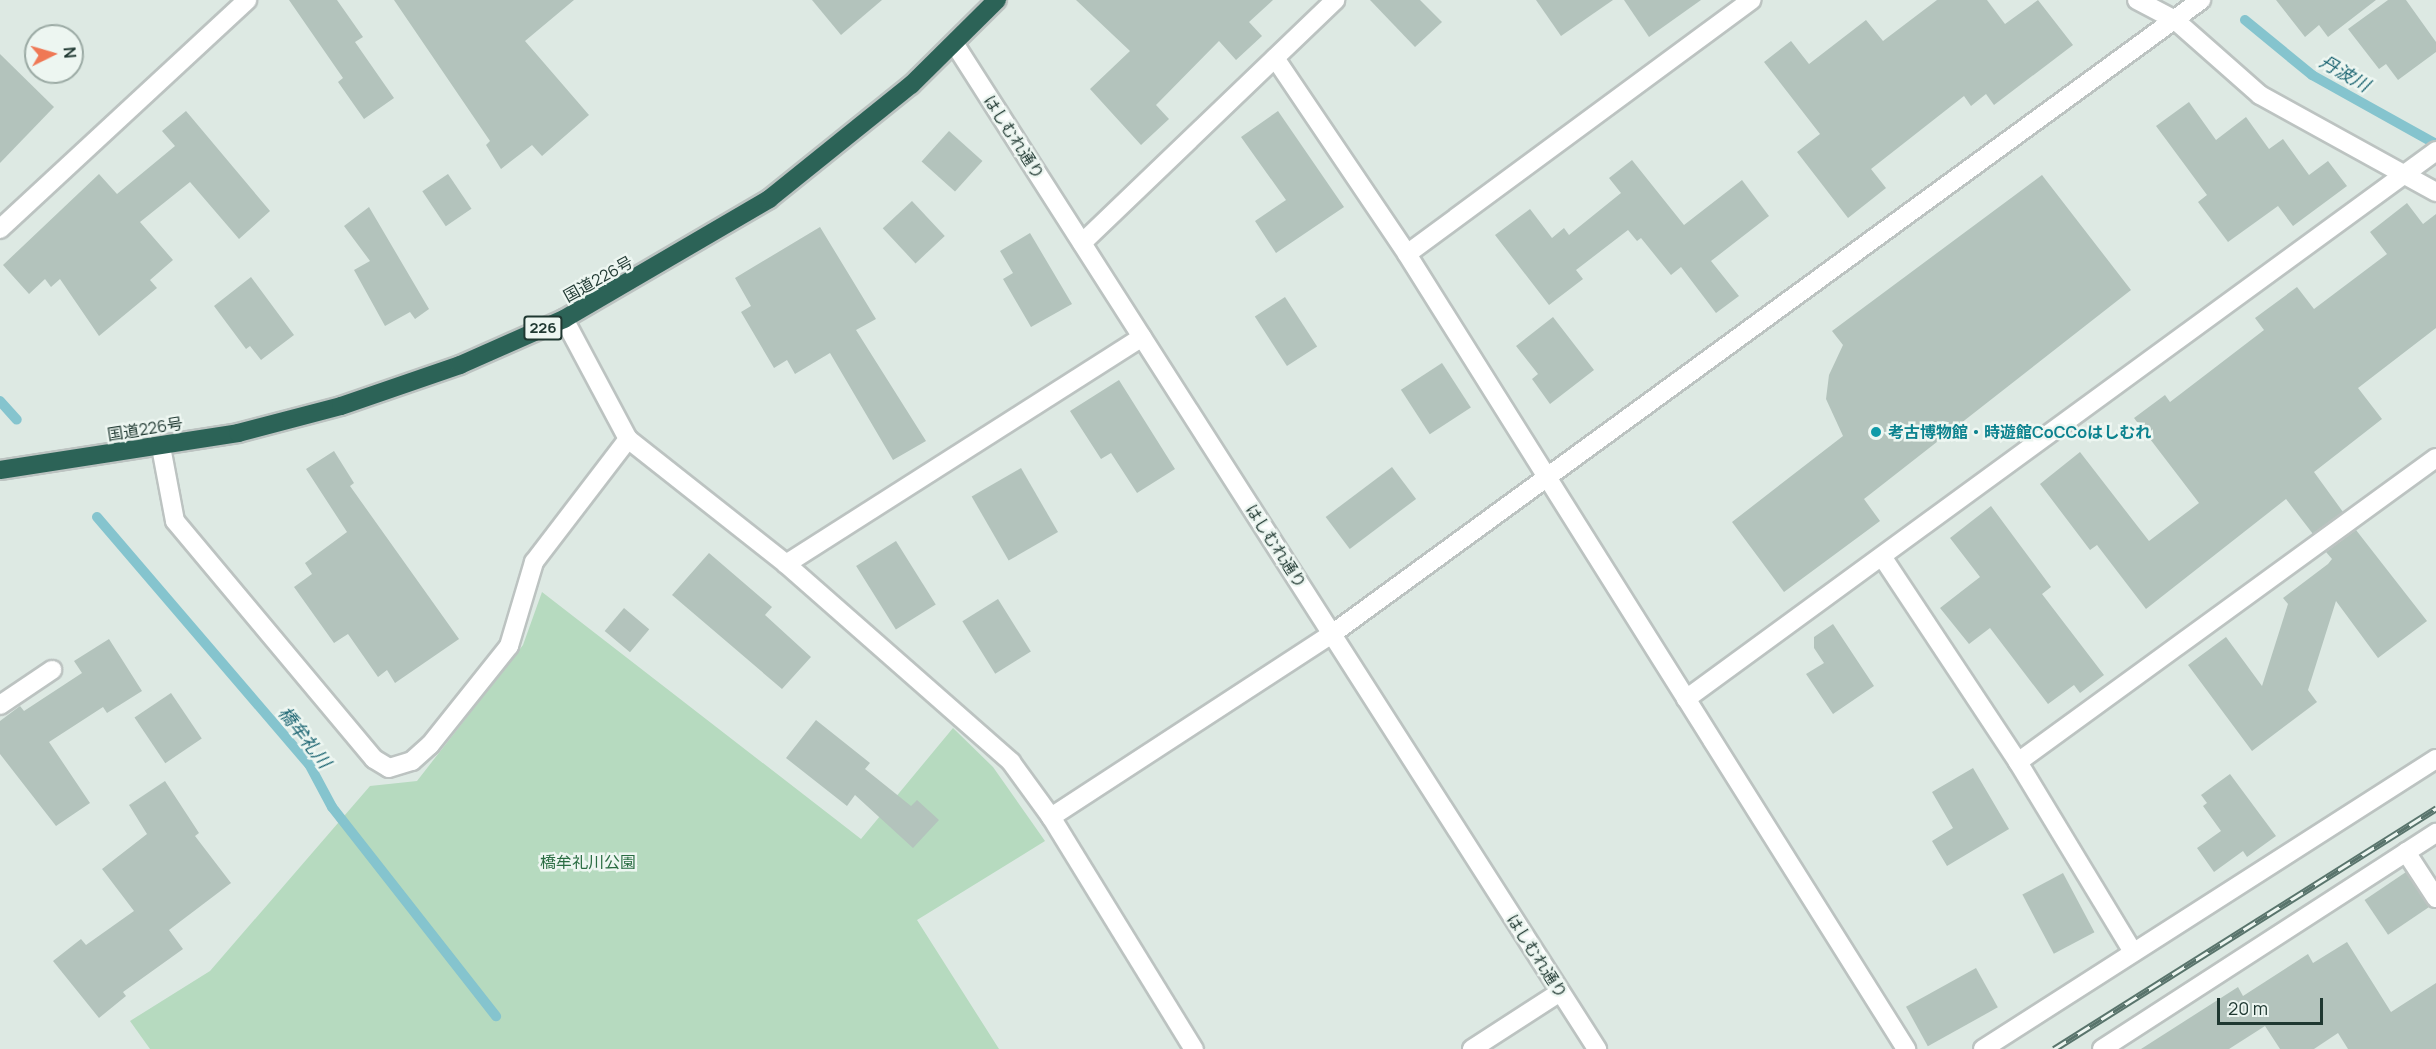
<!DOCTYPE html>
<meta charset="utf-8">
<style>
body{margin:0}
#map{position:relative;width:2436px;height:1049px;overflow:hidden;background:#dde9e3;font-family:Manrope,"Noto Sans JP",sans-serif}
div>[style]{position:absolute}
.green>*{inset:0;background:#b6dabf}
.stream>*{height:10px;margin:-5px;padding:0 5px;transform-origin:5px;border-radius:5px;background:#85c4ce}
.building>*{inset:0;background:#b3c3bc;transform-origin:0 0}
.roads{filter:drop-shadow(2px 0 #bcc3c1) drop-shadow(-2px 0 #bcc3c1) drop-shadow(0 2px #bcc3c1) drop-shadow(0 -2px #bcc3c1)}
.minor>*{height:18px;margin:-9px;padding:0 9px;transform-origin:9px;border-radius:9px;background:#fff}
.highway>*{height:18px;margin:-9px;padding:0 9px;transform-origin:9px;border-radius:9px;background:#2c6357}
.rail>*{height:7px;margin-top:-3.5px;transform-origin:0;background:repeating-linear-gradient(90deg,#edf6f1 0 14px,#59746c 0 28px);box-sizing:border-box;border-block:2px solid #59746c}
.dots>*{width:16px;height:16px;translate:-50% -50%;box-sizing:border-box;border:3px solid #edf6f1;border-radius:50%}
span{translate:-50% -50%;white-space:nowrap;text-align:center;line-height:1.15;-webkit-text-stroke:5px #edf6f1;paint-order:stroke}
.shield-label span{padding:2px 4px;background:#edf6f1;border:2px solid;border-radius:4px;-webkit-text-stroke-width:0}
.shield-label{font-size:15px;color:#1f3831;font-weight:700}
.street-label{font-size:16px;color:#1f3831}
.culture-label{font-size:16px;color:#0d838f;font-weight:700}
.left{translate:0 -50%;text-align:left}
.park-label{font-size:16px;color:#2b6d43}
.water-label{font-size:18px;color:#1b6471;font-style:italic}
.north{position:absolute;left:24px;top:24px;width:60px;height:60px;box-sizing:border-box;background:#edf6f1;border:2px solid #9baaa4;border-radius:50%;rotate:85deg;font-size:16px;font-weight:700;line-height:24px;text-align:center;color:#1f3831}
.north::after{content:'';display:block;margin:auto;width:21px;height:27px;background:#ef7855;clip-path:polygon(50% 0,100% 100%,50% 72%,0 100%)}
.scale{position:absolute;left:2217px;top:998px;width:106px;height:27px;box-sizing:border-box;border:3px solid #1f3831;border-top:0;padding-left:8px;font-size:18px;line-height:21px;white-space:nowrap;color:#1f3831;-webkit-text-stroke:4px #edf6f1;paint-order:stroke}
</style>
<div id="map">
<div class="green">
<div style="clip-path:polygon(542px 592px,861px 839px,953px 728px,993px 767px,1045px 841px,917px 920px,999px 1049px,150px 1049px,130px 1021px,210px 971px,370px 786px,417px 781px,523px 645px)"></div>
</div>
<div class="stream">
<div style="left:2245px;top:20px;width:87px;rotate:39.4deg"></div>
<div style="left:2312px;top:75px;width:142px;rotate:29.1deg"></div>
<div style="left:0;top:401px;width:25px;rotate:48deg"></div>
<div style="left:97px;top:517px;width:326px;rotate:49.4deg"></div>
<div style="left:309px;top:764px;width:49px;rotate:61.9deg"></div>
<div style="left:332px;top:807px;width:266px;rotate:51.9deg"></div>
</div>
<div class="building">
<div style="clip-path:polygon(289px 0,337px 0,363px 37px,355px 42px,394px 98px,364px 119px,338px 82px,343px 78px)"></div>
<div style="clip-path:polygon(394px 0,574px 0,525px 41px,589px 115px,542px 156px,532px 145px,501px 169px,486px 145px,490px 141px)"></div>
<div style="clip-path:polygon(812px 0,882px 0,841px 35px)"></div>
<div style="clip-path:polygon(1076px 0,1273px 0,1249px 22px,1262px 36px,1236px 60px,1219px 41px,1156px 105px,1169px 119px,1141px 145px,1090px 89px,1130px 51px)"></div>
<div style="clip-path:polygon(1370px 0,1420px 0,1442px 22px,1415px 47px)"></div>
<div style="clip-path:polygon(1536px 0,1613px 0,1561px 36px)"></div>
<div style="clip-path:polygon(1624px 0,1701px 0,1649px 37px)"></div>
<div style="clip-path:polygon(1937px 0,1987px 0,2005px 24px,2038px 0,2073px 45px,1994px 105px,1986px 94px,1971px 106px,1964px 96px,1871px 169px,1886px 188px,1848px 218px,1797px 152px,1820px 134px,1764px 62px,1791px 41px,1809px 64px,1866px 20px,1883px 41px)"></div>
<div style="clip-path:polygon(2276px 0,2376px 0,2328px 37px,2319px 25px,2305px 37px)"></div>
<div style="clip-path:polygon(2388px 0,2406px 0,2436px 42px,2436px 52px,2398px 80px,2386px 64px,2379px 69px,2348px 29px)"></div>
<div style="clip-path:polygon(0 54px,54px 107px,0 163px)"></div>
<div style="clip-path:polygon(2189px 102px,2216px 140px,2246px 117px,2269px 149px,2283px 139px,2309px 175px,2328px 161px,2347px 186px,2293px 226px,2278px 206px,2228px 242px,2198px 202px,2207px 195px,2156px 126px)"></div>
<div style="clip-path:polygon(186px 111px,270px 211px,239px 239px,190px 182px,140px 222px,173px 260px,150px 280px,157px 288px,99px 336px,60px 279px,51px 287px,45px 279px,29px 294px,3px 265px,99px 174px,117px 194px,175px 146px,162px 131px)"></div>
<div style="clip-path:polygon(1278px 111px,1344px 207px,1276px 253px,1255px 221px,1286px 200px,1241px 137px)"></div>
<div style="left:949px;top:131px;width:45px;height:41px;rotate:42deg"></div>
<div style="clip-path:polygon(1632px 160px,1684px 225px,1742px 180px,1769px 216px,1711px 261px,1739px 296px,1716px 313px,1681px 267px,1671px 275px,1641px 238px,1637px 241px,1628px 230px,1576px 270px,1583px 279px,1549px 305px,1495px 235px,1530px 209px,1552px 238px,1564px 228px,1569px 235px,1621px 193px,1609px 178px)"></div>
<div style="left:448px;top:174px;width:42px;height:31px;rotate:56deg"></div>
<div style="clip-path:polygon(2042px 175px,2131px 290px,1864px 499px,1880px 521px,1784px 592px,1732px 522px,1843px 436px,1826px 399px,1829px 375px,1843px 345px,1832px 331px)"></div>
<div style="left:912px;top:201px;width:48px;height:40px;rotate:47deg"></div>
<div style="clip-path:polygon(2407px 203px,2423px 224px,2436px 214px,2436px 328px,2358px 388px,2382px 419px,2314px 472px,2343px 512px,2313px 534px,2286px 499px,2146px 609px,2097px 545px,2090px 550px,2040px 484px,2080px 452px,2149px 541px,2199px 503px,2134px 418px,2165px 395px,2170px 402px,2264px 330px,2255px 318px,2297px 287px,2314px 309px,2387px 254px,2370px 232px)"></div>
<div style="clip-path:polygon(369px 207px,429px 309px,415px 319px,410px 312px,385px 326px,354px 270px,370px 261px,344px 226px)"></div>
<div style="clip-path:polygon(820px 227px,876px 319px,856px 330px,926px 441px,893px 460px,830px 353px,795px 374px,787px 360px,774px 368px,741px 312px,751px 306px,735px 278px)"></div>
<div style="clip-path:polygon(1030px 233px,1072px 304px,1031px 327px,1003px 279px,1013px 273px,1000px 251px)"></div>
<div style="clip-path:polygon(251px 277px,294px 335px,261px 360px,250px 346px,246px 349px,214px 306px)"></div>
<div style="left:1285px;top:297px;width:59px;height:36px;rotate:57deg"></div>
<div style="clip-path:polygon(1553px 317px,1594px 370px,1550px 404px,1532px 379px,1538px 374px,1516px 346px)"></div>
<div style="left:1442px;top:363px;width:53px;height:49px;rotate:57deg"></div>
<div style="clip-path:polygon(1119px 380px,1175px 469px,1137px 493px,1111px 453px,1101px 459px,1070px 411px)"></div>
<div style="clip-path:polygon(334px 451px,354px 483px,350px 486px,459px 639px,395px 683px,387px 670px,378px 677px,348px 634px,334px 643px,294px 587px,312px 574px,305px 563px,347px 532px,306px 469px)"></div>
<div style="left:1392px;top:467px;width:40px;height:83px;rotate:53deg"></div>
<div style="left:1021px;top:468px;width:74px;height:57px;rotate:60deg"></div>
<div style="clip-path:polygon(1991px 506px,2051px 587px,2042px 594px,2104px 675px,2080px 693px,2074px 685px,2048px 704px,1990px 628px,1969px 644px,1940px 608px,1980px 577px,1950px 538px)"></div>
<div style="clip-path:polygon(2356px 530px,2427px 621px,2378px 658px,2336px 601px,2308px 690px,2317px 702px,2252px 751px,2188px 665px,2226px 637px,2262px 686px,2288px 604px,2283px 598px,2328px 564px,2332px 559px,2326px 552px)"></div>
<div style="left:896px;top:541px;width:75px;height:47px;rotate:58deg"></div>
<div style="clip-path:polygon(709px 553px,772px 607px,765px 615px,811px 657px,782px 689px,672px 595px)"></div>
<div style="left:998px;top:599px;width:62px;height:42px;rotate:58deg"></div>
<div style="left:624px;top:608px;width:33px;height:30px;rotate:40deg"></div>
<div style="clip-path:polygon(1833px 624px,1874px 686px,1833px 714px,1806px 674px,1824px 663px,1814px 648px,1814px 637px)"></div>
<div style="clip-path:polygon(109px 639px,142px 691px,107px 713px,103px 707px,49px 742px,90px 803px,56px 826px,0 754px,0 721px,20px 706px,24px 711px,82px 673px,74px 661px)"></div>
<div style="left:171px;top:693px;width:55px;height:44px;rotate:56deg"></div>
<div style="clip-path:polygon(816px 720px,870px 763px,865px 769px,911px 806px,917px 800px,939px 820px,913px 848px,855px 795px,847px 806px,786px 758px)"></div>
<div style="clip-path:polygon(1973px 768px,2009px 829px,1947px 866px,1932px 841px,1953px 828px,1932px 792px)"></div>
<div style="clip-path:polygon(2230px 774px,2276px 836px,2247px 857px,2243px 851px,2214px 872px,2197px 848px,2221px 831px,2203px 806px,2207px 803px,2201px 795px)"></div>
<div style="clip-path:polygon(165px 781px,199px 833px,195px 836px,231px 883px,169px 930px,183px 949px,123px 992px,126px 996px,99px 1018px,53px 961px,81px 939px,86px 945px,134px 911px,102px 869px,147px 834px,129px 805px)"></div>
<div style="left:2406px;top:872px;width:42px;height:50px;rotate:56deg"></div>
<div style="left:2063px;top:873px;width:67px;height:46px;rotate:62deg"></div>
<div style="clip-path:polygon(2347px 942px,2391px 1012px,2436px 983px,2436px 1049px,2348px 1049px,2338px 1033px,2314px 1049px,2280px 1049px,2265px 1026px,2229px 1049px,2141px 1049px,2238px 987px,2243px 996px,2308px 954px,2313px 963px)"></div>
<div style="left:1976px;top:968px;width:45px;height:80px;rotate:61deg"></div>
</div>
<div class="roads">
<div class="minor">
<div style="left:2137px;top:0;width:43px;rotate:27.8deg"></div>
<div style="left:2175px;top:20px;width:113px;rotate:41.4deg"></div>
<div style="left:2260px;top:95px;width:201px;rotate:28.9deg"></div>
<div style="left:954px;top:43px;width:1194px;rotate:57.41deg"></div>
<div style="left:1275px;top:58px;width:236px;rotate:56deg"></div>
<div style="left:1407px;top:254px;width:939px;rotate:57.88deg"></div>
<div style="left:0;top:229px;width:337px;rotate:-42.8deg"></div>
<div style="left:1082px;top:243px;width:351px;rotate:-43.8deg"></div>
<div style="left:1407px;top:254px;width:428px;rotate:-36.4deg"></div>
<div style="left:564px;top:319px;width:136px;rotate:61.9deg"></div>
<div style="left:628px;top:439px;width:201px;rotate:38.3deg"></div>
<div style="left:786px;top:564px;width:300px;rotate:41.3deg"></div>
<div style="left:1011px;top:762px;width:68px;rotate:54deg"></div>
<div style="left:1051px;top:817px;width:273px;rotate:58.4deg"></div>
<div style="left:161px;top:447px;width:75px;rotate:79.3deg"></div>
<div style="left:175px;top:521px;width:310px;rotate:50.1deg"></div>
<div style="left:374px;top:759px;width:17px;rotate:31deg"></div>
<div style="left:389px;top:768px;width:24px;rotate:-17deg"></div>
<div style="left:412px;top:761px;width:24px;rotate:-42deg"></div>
<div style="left:430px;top:745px;width:127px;rotate:-51.4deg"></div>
<div style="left:509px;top:646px;width:88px;rotate:-73.4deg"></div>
<div style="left:534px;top:562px;width:155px;rotate:-52.6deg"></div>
<div style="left:1883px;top:558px;width:245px;rotate:56.5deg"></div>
<div style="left:2018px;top:762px;width:222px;rotate:58.8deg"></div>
<div style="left:786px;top:564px;width:422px;rotate:-32.5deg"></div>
<div style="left:1686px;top:699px;width:929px;rotate:-36.15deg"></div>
<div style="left:0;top:705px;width:63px;rotate:-33.9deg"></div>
<div style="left:2018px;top:762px;width:517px;rotate:-36.03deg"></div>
<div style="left:1051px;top:817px;width:335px;rotate:-33.1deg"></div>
<div style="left:1332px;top:634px;width:1076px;rotate:-36.11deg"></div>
<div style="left:2406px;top:852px;width:55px;rotate:56.9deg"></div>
<div style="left:1472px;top:1049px;width:105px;rotate:-32.9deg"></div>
<div style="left:1983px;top:1049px;width:538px;rotate:-32.63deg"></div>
<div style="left:2102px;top:1049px;width:398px;rotate:-32.9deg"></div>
</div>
<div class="highway">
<div style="left:0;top:470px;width:241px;rotate:-8.8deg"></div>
<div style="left:238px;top:433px;width:106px;rotate:-14.7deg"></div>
<div style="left:341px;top:406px;width:126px;rotate:-19deg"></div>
<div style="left:460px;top:365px;width:114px;rotate:-23.9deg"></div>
<div style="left:564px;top:319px;width:238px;rotate:-30.3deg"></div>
<div style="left:769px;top:199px;width:182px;rotate:-38.8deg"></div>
<div style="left:911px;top:85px;width:121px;rotate:-44.7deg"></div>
</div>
</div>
<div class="rail">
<div style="left:2054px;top:1049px;width:452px;rotate:-32.2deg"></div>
</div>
<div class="dots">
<div style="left:1876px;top:432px;background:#0f9aa8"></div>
</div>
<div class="shield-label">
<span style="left:543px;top:328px">226</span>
</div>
<div class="street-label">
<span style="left:1014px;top:137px;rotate:57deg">はしむれ通り</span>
<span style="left:598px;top:279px;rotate:-29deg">国道226号</span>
<span style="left:145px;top:429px;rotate:-9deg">国道226号</span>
<span style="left:1276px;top:546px;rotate:57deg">はしむれ通り</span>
<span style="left:1537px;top:956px;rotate:57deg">はしむれ通り</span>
</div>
<div class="culture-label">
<span class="left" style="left:1888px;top:432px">考古博物館・時遊館CoCCoはしむれ</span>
</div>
<div class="park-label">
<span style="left:588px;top:862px">橋牟礼川公園</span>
</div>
<div class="water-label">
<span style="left:2345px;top:73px;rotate:30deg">丹波川</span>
<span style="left:305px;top:737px;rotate:52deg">橋牟礼川</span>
</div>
<div class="north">N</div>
<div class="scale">20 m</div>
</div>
